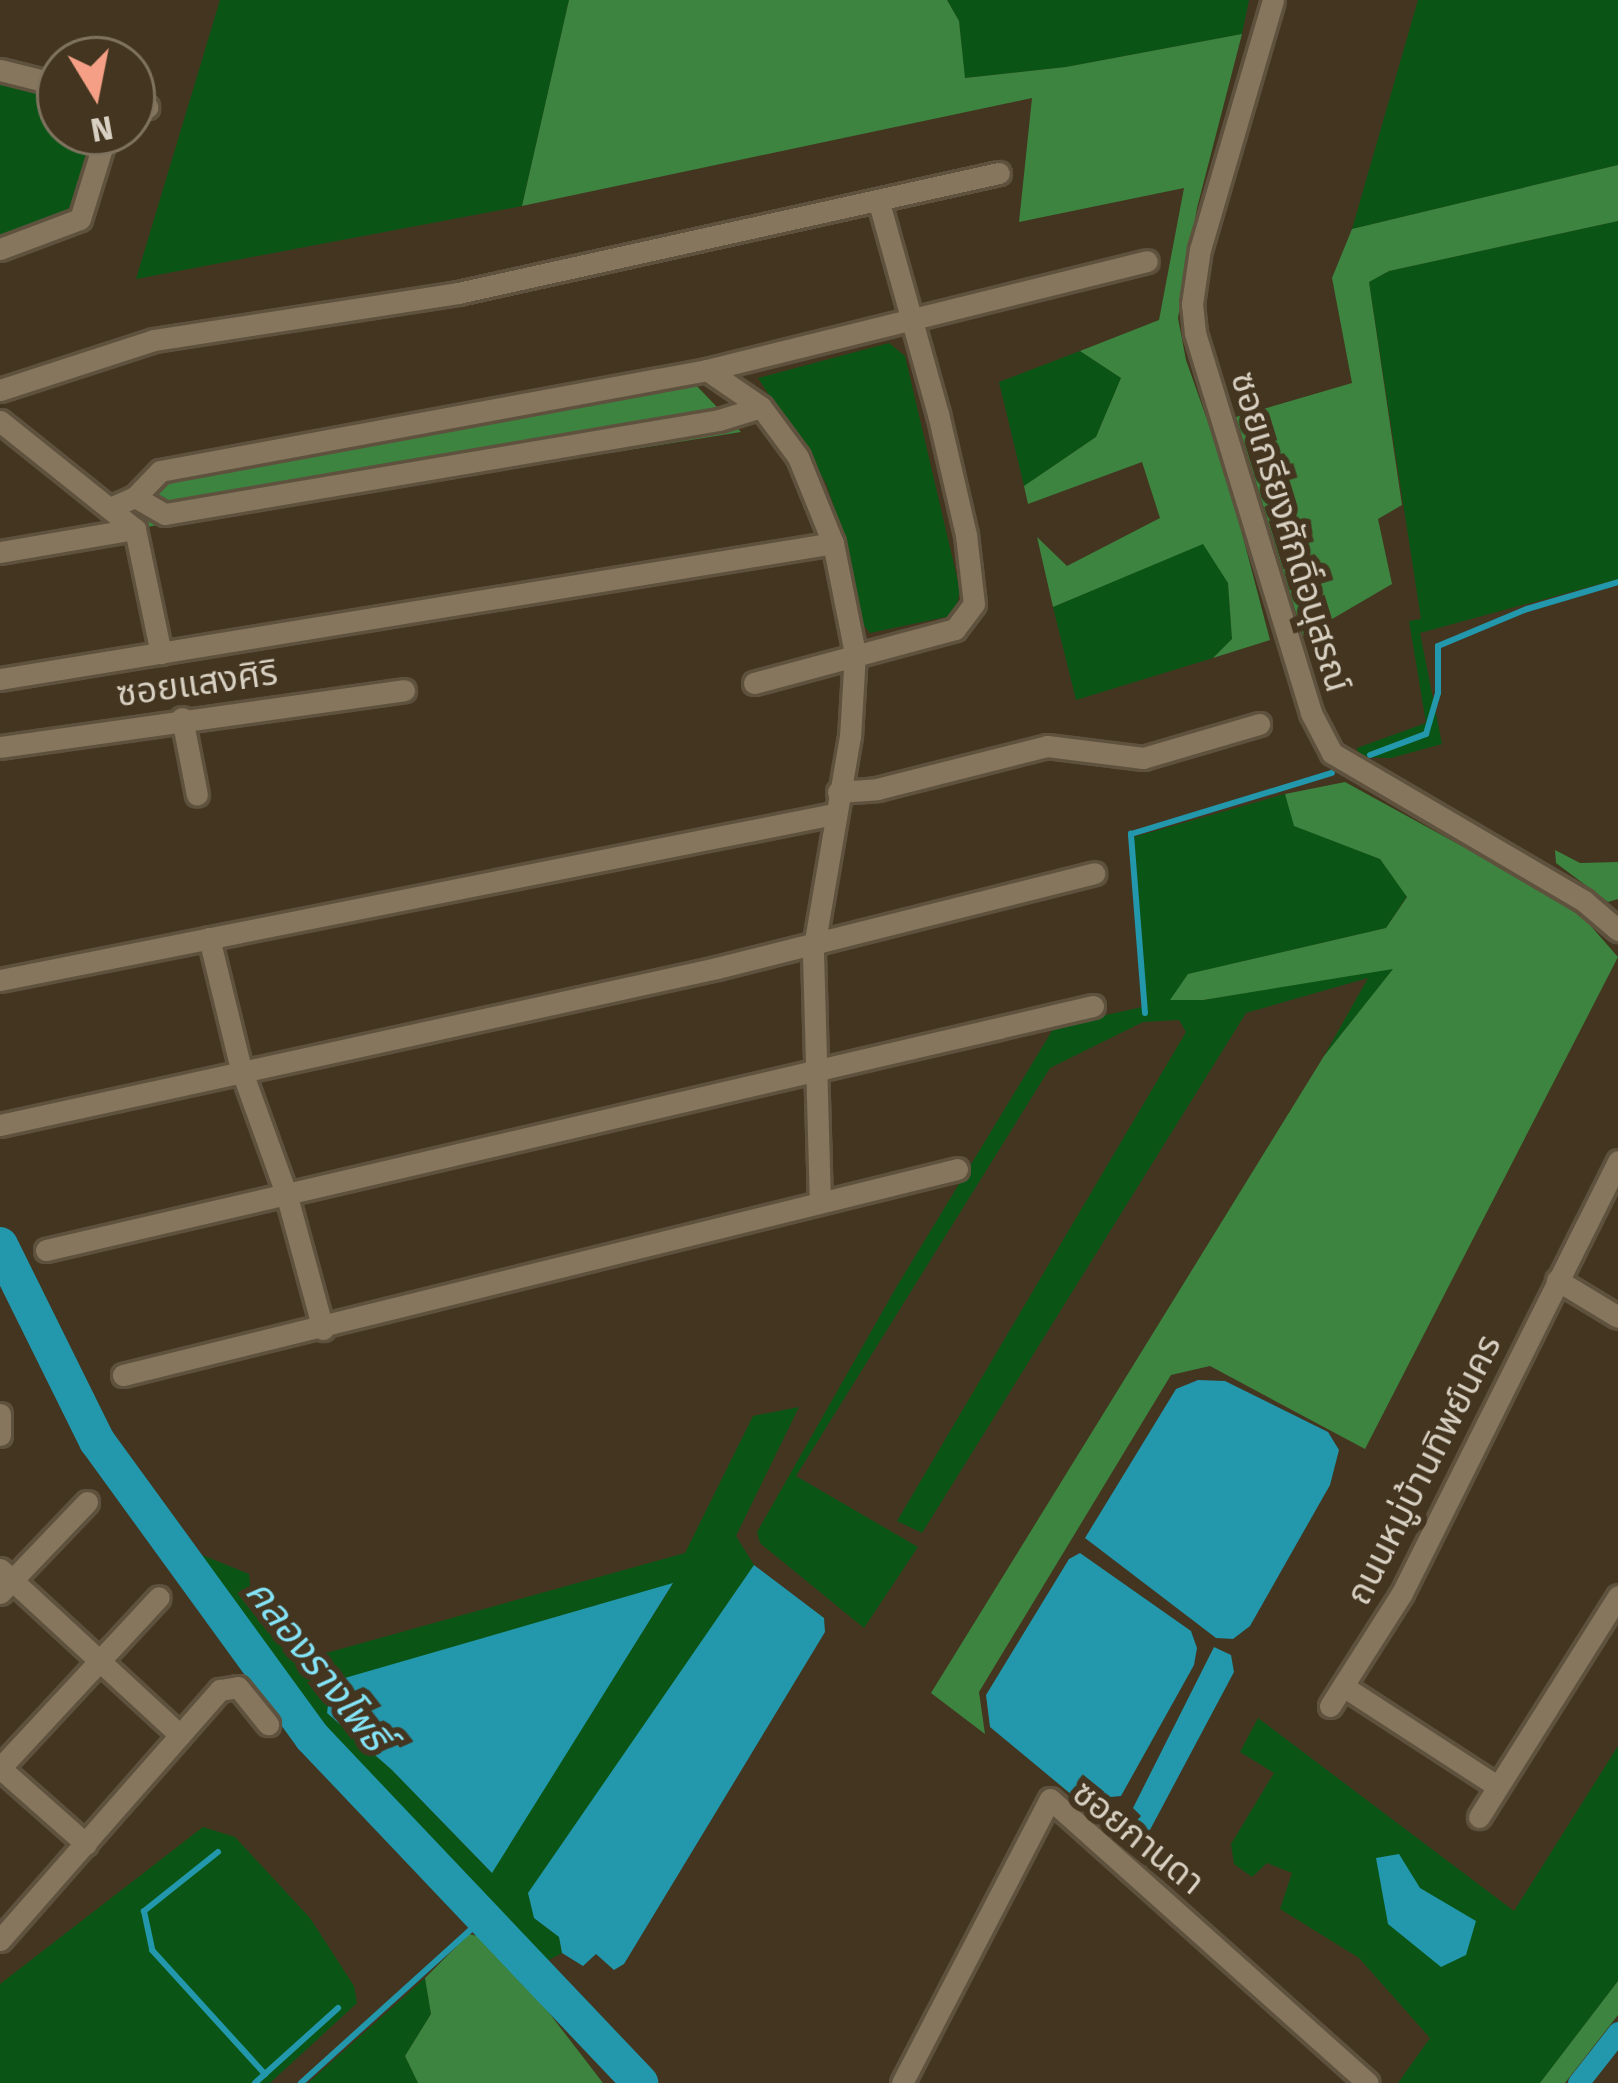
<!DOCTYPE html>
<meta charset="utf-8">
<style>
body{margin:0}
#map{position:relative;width:1618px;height:2083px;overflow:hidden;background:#43351f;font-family:"Fira Sans","Noto Sans Thai",sans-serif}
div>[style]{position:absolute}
.green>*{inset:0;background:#0a5515}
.forest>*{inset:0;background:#3c843f}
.water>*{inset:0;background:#2397ab}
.stream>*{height:6px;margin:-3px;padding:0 3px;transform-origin:3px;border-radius:3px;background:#2397ab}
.canal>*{height:21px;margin:-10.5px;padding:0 10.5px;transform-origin:10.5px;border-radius:10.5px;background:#2397ab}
.river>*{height:36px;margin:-18px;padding:0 18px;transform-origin:18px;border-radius:18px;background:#2397ab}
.roads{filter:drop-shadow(3px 0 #5e523e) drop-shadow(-3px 0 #5e523e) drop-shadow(0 3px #5e523e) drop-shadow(0 -3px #5e523e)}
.minor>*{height:21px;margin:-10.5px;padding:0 10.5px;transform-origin:10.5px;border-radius:10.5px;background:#86765d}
span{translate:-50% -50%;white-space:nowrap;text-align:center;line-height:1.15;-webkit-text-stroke:12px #43351f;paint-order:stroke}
.street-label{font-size:36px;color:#d8d0c2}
.water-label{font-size:39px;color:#84e3f7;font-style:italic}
.north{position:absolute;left:36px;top:36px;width:120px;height:120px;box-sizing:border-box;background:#43351f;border:3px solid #7f7360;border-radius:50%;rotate:170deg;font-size:33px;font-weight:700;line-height:48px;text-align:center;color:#d8d0c2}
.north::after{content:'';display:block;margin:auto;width:42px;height:54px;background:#f49f86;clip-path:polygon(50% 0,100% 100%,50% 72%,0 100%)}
</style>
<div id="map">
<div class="green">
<div style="clip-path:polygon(220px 0,569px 0,522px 206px,136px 279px)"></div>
<div style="clip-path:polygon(947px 0,1249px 0,1242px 34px,1066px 67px,964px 78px,959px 21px)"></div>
<div style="clip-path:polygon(1418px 0,1618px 0,1618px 165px,1352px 229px)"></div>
<div style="clip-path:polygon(0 75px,60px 91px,60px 132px,96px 132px,75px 203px,55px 220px,0 236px)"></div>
<div style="clip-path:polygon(1618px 221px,1618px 579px,1420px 633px,1442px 744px,1391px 758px,1359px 757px,1357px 748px,1426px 723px,1409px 621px,1421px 619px,1369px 282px,1389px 271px)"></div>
<div style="clip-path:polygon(889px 343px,905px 356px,960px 590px,955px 615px,870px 633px,862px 623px,846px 543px,826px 483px,758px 378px)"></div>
<div style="clip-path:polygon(1080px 351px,1121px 378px,1096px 437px,1024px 486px,999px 382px)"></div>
<div style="clip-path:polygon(1204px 543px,1228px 583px,1232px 639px,1213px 658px,1076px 700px,1053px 607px)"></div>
<div style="clip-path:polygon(1285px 794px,1295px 826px,1380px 859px,1407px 896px,1386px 928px,1189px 974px,1172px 1000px,1203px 1000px,1395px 967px,1324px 1056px,1368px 978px,1246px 1013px,922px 1533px,897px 1521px,1186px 1032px,1179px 1020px,1143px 1022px,1050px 1068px,796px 1476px,918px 1547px,864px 1628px,760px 1543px,757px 1532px,897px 1286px,1055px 1026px,1147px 1006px,1134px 837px)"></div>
<div style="clip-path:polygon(evenodd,799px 1407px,736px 1536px,754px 1565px,534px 1918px,559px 1937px,562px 1953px,547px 1961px,318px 1730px,192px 1551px,249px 1574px,253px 1613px,294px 1662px,685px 1553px,753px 1416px,799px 1407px,672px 1585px,491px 1872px,392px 1770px,327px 1713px,672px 1585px)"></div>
<div style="clip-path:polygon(1258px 1718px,1514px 1911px,1618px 1746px,1618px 1981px,1540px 2083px,1398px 2083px,1430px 2038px,1359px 1958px,1280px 1909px,1292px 1873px,1267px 1863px,1252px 1877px,1234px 1864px,1231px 1844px,1274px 1773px,1240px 1752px)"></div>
<div style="clip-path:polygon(203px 1827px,235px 1837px,310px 1918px,354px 1986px,357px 2003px,270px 2083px,0 2083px,0 1984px)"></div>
<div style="clip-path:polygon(425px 1978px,431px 2014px,405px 2056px,418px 2083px,308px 2083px)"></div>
</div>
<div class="forest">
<div style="clip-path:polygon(569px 0,947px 0,959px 21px,965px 78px,1066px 67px,1242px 34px,1197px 208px,1178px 318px,1186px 360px,1227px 476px,1270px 640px,1213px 658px,1232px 639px,1228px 583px,1203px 544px,1053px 607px,1037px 537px,1067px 566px,1160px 518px,1142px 462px,1028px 504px,1024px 486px,1096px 437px,1121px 378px,1080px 351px,1159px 320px,1184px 188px,1019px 222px,1032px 98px,522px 206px)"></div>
<div style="clip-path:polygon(1618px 165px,1618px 221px,1389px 271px,1369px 282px,1402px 505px,1378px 519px,1392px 584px,1303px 636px,1236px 417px,1352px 383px,1332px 278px,1352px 229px)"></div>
<div style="clip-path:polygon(692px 381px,741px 432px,146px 527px,139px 479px)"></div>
<div style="clip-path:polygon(1345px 782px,1575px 908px,1618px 957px,1365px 1449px,1210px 1366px,1171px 1375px,979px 1692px,985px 1734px,931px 1693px,1324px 1056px,1393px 969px,1203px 1000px,1170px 1000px,1188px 974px,1386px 928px,1407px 897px,1380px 859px,1294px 826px,1285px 794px)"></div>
<div style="clip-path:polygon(1555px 850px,1580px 863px,1618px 862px,1618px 899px,1608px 902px,1556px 863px)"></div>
<div style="clip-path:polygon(469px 1934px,493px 1940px,603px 2083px,418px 2083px,405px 2056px,431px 2014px,425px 1978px)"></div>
<div style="clip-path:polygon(1618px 1981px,1618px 2015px,1565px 2083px,1540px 2083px)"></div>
</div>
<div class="water">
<div style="clip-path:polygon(1198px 1380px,1225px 1381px,1328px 1432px,1339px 1450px,1330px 1485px,1250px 1626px,1233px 1639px,1216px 1638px,1085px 1538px,1176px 1389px)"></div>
<div style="clip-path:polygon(1080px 1553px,1191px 1631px,1197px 1648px,1194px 1665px,1121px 1796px,1078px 1800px,990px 1727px,986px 1695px,1069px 1559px)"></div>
<div style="clip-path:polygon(754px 1565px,824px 1618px,825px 1632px,624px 1964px,614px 1970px,596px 1954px,583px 1966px,562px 1953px,559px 1937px,534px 1918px,528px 1893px)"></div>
<div style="clip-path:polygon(673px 1583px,492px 1873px,392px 1770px,327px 1713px,331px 1682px)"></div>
<div style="clip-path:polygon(1214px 1647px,1231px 1655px,1234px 1672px,1143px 1843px,1129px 1839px,1127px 1831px,1141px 1816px,1133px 1808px)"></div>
<div style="clip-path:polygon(1399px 1854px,1420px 1888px,1476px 1921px,1466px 1955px,1441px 1967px,1388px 1924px,1376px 1858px)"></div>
</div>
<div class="stream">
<div style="left:1370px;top:755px;width:60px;rotate:-20.6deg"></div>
<div style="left:1426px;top:734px;width:43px;rotate:-73.7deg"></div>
<div style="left:1438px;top:693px;width:47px;rotate:-90deg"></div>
<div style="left:1438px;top:646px;width:96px;rotate:-22.6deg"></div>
<div style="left:1527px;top:609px;width:95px;rotate:-16.5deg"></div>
<div style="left:1145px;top:1013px;width:180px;rotate:-94.5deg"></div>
<div style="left:1131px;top:834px;width:210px;rotate:-16.9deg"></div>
<div style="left:218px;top:1852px;width:95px;rotate:141.4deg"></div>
<div style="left:144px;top:1911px;width:40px;rotate:78deg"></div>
<div style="left:152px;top:1950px;width:168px;rotate:47.7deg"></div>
<div style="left:255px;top:2083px;width:112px;rotate:-42.1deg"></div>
<div style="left:301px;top:2083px;width:249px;rotate:-42.1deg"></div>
</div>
<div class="canal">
<div style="left:1578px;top:2083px;width:65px;rotate:-51.9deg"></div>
</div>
<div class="river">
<div style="left:0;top:1245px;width:219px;rotate:63.7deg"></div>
<div style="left:97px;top:1441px;width:366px;rotate:54deg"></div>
<div style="left:312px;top:1737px;width:477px;rotate:46.5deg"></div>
</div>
<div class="roads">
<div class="minor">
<div style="left:1273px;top:0;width:259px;rotate:106.3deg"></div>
<div style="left:1200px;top:249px;width:56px;rotate:98.3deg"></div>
<div style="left:1192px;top:304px;width:29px;rotate:84deg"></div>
<div style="left:1195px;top:333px;width:397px;rotate:73deg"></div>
<div style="left:1311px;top:713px;width:45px;rotate:62.3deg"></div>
<div style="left:1332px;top:753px;width:292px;rotate:30.4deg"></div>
<div style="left:1584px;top:901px;width:45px;rotate:40.5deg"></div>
<div style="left:0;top:70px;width:62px;rotate:14deg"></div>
<div style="left:132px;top:103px;width:16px;rotate:15deg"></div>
<div style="left:0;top:249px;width:85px;rotate:-20.6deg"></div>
<div style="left:80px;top:219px;width:91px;rotate:-72.8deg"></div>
<div style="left:707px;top:370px;width:65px;rotate:34.4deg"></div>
<div style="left:761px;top:407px;width:62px;rotate:53.5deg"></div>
<div style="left:798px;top:457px;width:93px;rotate:67.9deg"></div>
<div style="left:833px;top:543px;width:112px;rotate:78.7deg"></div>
<div style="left:855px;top:653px;width:83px;rotate:93.4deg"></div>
<div style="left:850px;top:736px;width:220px;rotate:99.7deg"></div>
<div style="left:813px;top:953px;width:248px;rotate:88.4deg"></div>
<div style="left:0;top:390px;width:162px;rotate:-18deg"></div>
<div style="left:154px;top:340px;width:308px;rotate:-8.8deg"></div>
<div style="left:458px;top:293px;width:554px;rotate:-12.51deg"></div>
<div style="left:0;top:421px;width:173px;rotate:38.7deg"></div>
<div style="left:135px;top:529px;width:127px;rotate:78.2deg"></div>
<div style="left:135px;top:497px;width:34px;rotate:30deg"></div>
<div style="left:165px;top:514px;width:562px;rotate:-9.63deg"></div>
<div style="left:719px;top:420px;width:44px;rotate:-17.2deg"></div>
<div style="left:110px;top:508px;width:27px;rotate:-24deg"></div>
<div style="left:135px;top:497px;width:36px;rotate:-46deg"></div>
<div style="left:160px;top:471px;width:556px;rotate:-10.46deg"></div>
<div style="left:707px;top:370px;width:453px;rotate:-13.9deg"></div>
<div style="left:0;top:552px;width:137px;rotate:-9.7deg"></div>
<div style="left:0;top:679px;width:844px;rotate:-9.27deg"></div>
<div style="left:754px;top:683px;width:208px;rotate:-15deg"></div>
<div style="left:955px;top:629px;width:31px;rotate:-53deg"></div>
<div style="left:974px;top:604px;width:69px;rotate:-96.6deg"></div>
<div style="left:966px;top:535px;width:124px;rotate:-103deg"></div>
<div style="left:938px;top:414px;width:219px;rotate:-105.6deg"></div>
<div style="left:182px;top:718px;width:78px;rotate:79deg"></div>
<div style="left:0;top:747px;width:408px;rotate:-8deg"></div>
<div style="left:838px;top:792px;width:39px;rotate:-4deg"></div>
<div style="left:877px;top:789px;width:175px;rotate:-14.2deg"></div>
<div style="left:1047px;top:746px;width:97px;rotate:7.1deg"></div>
<div style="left:1143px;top:758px;width:121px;rotate:-16.3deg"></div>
<div style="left:209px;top:938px;width:135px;rotate:76.3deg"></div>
<div style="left:241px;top:1069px;width:132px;rotate:70.1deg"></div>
<div style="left:286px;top:1193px;width:141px;rotate:74.8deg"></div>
<div style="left:0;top:980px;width:850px;rotate:-11.26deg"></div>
<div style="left:0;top:1125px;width:734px;rotate:-12.35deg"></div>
<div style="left:717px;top:968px;width:389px;rotate:-14.1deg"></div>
<div style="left:46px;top:1250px;width:1075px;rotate:-13.12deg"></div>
<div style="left:1557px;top:1280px;width:71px;rotate:31.2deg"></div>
<div style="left:123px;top:1375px;width:859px;rotate:-13.87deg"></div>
<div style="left:0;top:1414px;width:21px;rotate:90deg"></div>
<div style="left:0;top:1569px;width:245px;rotate:42.7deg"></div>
<div style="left:0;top:1593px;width:126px;rotate:-46.3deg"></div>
<div style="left:1343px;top:1686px;width:184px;rotate:33deg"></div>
<div style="left:1330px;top:1706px;width:134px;rotate:-57.5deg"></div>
<div style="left:1402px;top:1593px;width:483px;rotate:-63.4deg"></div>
<div style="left:1479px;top:1817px;width:261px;rotate:-57.8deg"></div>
<div style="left:86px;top:1844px;width:115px;rotate:-138.5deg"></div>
<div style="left:0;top:1768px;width:233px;rotate:-47.1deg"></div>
<div style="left:0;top:1940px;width:333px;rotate:-48.7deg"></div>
<div style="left:220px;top:1690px;width:18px;rotate:-9deg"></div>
<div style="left:238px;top:1687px;width:48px;rotate:51deg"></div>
<div style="left:902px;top:2083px;width:320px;rotate:-62.5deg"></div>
<div style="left:1050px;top:1799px;width:426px;rotate:41.8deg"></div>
</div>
</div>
<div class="street-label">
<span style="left:1290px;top:532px;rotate:73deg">ซอยเกรียงศักดิ์อนุสรณ์</span>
<span style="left:197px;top:684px;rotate:-8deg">ซอยแสงศิริ</span>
<span style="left:1424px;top:1470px;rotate:-63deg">ถนนหมู่บ้านทิพย์นคร</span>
<span style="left:1138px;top:1838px;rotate:39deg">ซอยกานดา</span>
</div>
<div class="water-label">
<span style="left:317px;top:1665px;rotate:52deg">คลองรางโพธิ์</span>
</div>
<div class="north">N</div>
</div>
